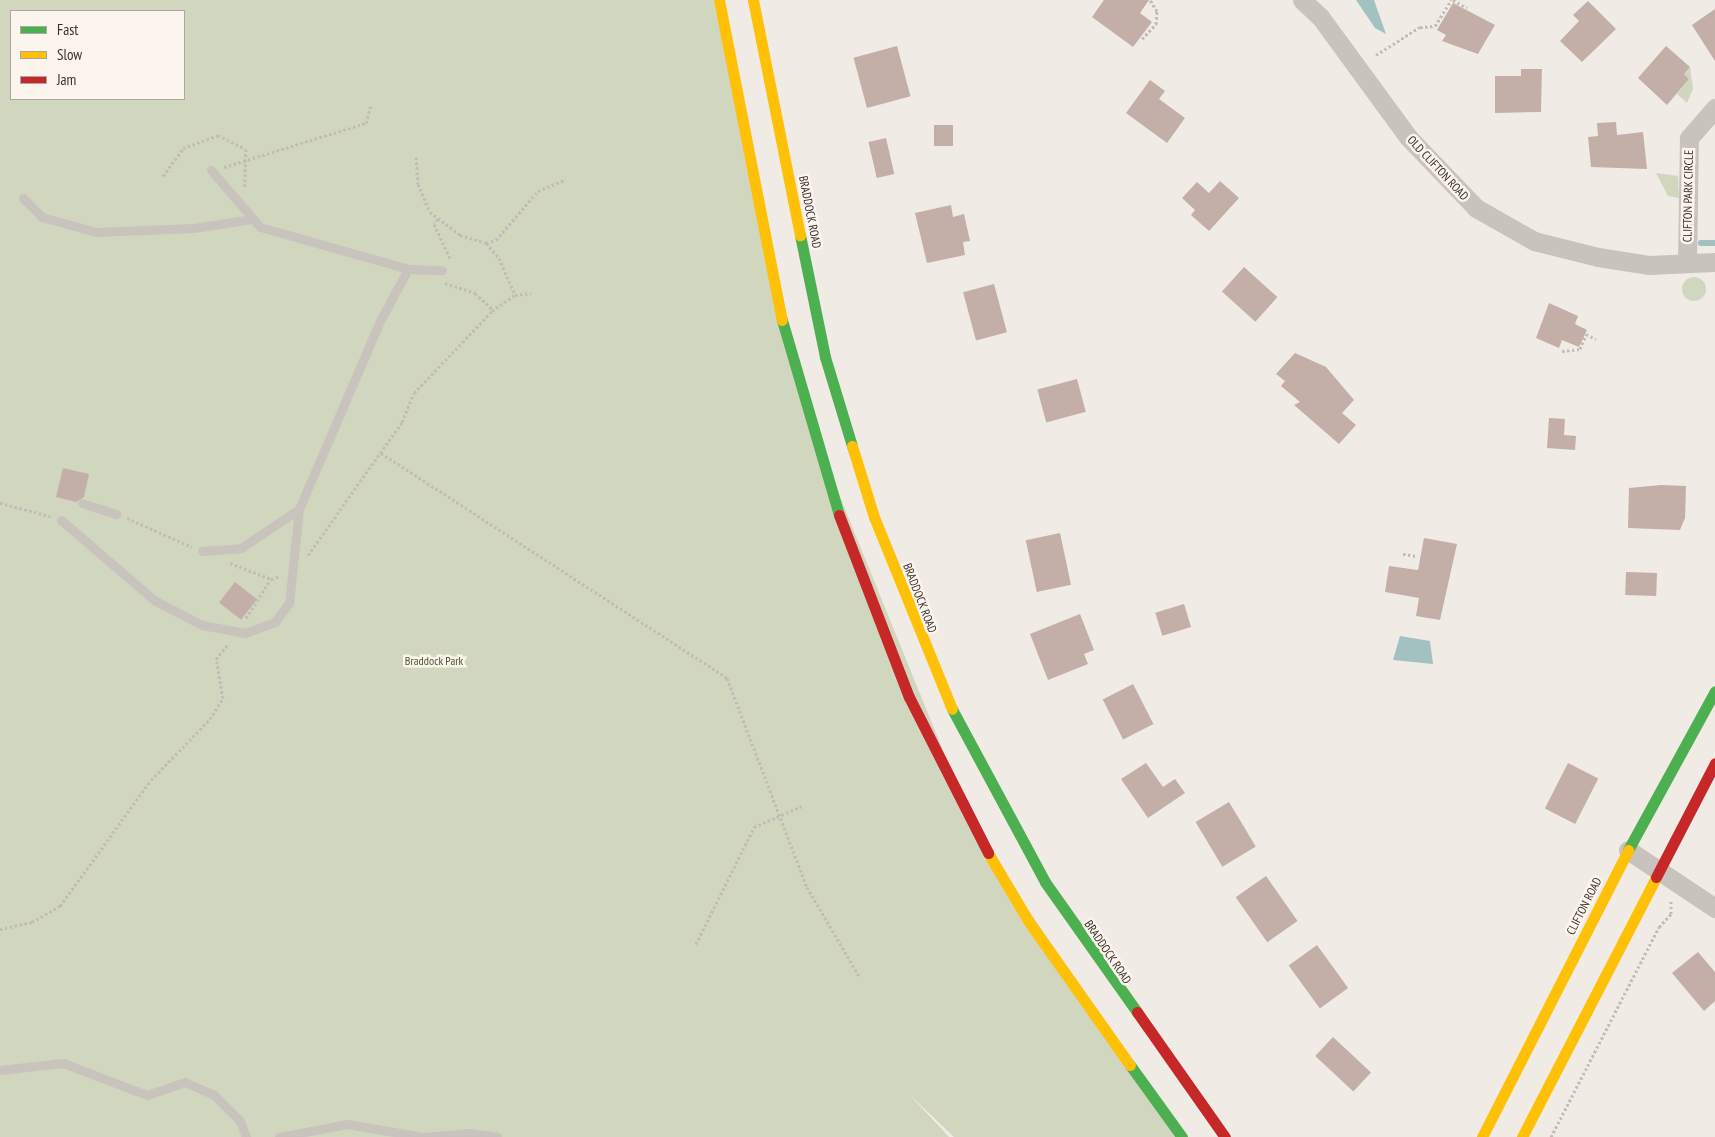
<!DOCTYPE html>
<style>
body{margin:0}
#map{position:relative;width:1715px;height:1137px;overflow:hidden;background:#f0ebe5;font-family:"PT Sans Narrow",sans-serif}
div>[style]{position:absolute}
.green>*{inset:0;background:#d1d6bf}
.round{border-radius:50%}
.water>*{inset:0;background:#a1c2c1}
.stream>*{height:5.5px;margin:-2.75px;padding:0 2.75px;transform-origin:2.75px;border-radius:2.75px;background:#a1c2c1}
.building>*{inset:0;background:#c3afa7;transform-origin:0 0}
.path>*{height:3px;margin-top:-1.5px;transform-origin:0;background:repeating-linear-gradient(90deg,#c2bbb6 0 2.5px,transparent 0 5px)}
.lane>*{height:9px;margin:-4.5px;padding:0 4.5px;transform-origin:4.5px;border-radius:4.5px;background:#c9c3be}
.street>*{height:19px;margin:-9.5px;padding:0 9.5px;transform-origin:9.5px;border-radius:9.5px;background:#c9c3be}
.fast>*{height:11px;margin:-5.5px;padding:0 5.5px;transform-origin:5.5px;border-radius:5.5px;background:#4caf50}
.slow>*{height:11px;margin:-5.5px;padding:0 5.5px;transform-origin:5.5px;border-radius:5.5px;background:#ffc107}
.jam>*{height:11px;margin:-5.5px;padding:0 5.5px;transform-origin:5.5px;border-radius:5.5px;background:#c62828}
span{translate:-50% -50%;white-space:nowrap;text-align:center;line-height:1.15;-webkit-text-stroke:5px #fbf5ee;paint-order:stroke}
.street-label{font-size:12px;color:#3b302b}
.park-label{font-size:12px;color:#4a5a2e}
.legend{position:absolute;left:10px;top:10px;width:175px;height:90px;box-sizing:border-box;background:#fbf5ee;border:1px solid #aea6a0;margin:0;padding:6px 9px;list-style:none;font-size:15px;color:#3b302b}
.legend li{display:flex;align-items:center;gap:10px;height:25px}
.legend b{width:25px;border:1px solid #aea6a0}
</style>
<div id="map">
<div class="green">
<div style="clip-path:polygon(evenodd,0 0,719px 0,810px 423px,977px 834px,1182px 1137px,954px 1137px,909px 1094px,949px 1137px,0 1137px,0 0,11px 11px,184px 11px,184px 99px,11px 99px,11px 11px)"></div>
<div style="clip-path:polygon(1690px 67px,1693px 89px,1687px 103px,1677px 94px,1689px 79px,1684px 74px)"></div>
<div style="clip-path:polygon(1656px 173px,1678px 176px,1679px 198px,1668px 196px)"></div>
<div class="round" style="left:1682px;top:277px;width:24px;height:24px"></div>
</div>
<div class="water">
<div style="clip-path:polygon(1356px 0,1374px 0,1386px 34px,1375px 28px)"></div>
<div style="clip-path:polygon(1400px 636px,1430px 641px,1433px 664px,1393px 660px)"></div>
</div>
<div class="stream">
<div style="left:1701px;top:243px;width:14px"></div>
</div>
<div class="building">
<div style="clip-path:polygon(1104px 0,1149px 0,1140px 13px,1152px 22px,1133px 47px,1092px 17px)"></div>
<div style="clip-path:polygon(1588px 1px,1616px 29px,1582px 62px,1560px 41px,1579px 21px,1573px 15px)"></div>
<div style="clip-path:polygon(1453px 3px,1495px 25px,1478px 54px,1442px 41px,1446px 35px,1437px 30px)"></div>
<div style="clip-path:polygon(1715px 9px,1715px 61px,1692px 25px)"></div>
<div style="left:897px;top:46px;width:52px;height:45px;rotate:75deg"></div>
<div style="clip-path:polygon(1666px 46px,1690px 67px,1684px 74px,1689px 79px,1667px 105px,1638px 78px)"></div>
<div style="clip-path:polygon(1521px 69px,1542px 69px,1541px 112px,1495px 113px,1495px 76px,1521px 76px)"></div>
<div style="clip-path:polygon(1150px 80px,1165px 91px,1159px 99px,1185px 118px,1167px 143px,1126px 113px)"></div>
<div style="clip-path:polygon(1616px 122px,1617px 135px,1643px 132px,1647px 169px,1591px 167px,1588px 137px,1598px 136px,1597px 123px)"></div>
<div style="left:934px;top:125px;width:19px;height:21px"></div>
<div style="left:886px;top:138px;width:37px;height:18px;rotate:77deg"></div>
<div style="clip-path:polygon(1220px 181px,1239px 198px,1209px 231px,1191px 215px,1195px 210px,1182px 198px,1197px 182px,1209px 193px)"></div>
<div style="clip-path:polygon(951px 205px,953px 217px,964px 214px,970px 241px,963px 242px,965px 255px,927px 263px,915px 213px)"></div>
<div style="left:1244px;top:267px;width:45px;height:33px;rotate:42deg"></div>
<div style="left:994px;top:284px;width:50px;height:32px;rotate:75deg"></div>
<div style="clip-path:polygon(1549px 303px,1578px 316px,1575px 324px,1587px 330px,1579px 347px,1562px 340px,1559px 348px,1536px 338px)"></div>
<div style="clip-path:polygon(1295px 353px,1326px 367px,1354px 400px,1342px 413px,1356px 425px,1339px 444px,1294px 405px,1300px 402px,1281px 386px,1285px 381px,1276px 374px)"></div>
<div style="left:1077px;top:379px;width:34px;height:41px;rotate:75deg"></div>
<div style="clip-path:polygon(1549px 418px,1565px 419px,1564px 435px,1576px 436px,1575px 450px,1547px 448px)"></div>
<div style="clip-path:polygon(63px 468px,89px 474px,84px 497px,76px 502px,56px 497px)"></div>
<div style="clip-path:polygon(1661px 485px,1686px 486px,1685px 518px,1680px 530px,1628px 528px,1629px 488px)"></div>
<div style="left:1060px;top:533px;width:53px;height:35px;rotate:78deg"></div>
<div style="clip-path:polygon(1424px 538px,1457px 544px,1440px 620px,1416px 616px,1419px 598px,1385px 592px,1389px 566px,1418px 570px)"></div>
<div style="left:1626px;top:572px;width:31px;height:23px;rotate:2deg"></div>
<div style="left:235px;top:582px;width:28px;height:26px;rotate:38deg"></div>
<div style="left:1184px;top:604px;width:24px;height:30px;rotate:73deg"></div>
<div style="clip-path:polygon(1080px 614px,1094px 650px,1084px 654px,1088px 664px,1048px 680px,1030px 634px)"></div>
<div style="left:1133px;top:684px;width:45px;height:34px;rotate:63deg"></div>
<div style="clip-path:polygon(1146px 763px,1163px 787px,1175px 779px,1185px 793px,1148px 818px,1121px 779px)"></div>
<div style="left:1568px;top:763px;width:34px;height:51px;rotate:27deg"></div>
<div style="left:1229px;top:802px;width:52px;height:39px;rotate:59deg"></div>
<div style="left:1266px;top:876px;width:55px;height:37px;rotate:55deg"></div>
<div style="left:1317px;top:945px;width:53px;height:35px;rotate:54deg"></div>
<div style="clip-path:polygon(1698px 952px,1715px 972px,1715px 1001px,1704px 1011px,1672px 973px)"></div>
<div style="left:1333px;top:1037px;width:52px;height:26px;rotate:43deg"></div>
</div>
<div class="path">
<div style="left:1453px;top:0;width:16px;rotate:30deg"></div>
<div style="left:1142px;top:39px;width:21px;rotate:-47deg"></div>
<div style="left:1156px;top:24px;width:13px;rotate:-86deg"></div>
<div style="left:1157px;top:11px;width:13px;rotate:-122deg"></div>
<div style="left:1376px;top:55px;width:52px;rotate:-32.5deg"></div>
<div style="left:1420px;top:27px;width:15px;rotate:-4deg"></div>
<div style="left:1435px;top:26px;width:31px;rotate:-58deg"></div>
<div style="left:416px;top:157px;width:27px;rotate:86deg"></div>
<div style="left:418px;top:184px;width:30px;rotate:67deg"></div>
<div style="left:430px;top:212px;width:38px;rotate:37deg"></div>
<div style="left:460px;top:235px;width:27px;rotate:17deg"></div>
<div style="left:486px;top:243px;width:10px;rotate:-17deg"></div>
<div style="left:496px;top:240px;width:65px;rotate:-49.4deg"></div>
<div style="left:538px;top:191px;width:30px;rotate:-23deg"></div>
<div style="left:224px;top:167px;width:149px;rotate:-17.2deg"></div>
<div style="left:366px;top:123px;width:18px;rotate:-74deg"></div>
<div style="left:163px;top:176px;width:34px;rotate:-54deg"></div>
<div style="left:183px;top:148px;width:37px;rotate:-20deg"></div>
<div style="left:218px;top:135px;width:31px;rotate:27deg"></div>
<div style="left:246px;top:149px;width:38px;rotate:92deg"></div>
<div style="left:438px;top:219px;width:6px;rotate:129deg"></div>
<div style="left:434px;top:224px;width:38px;rotate:65deg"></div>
<div style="left:486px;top:243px;width:20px;rotate:49deg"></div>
<div style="left:499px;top:258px;width:40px;rotate:66.6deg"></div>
<div style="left:445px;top:283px;width:32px;rotate:18deg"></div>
<div style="left:475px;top:293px;width:25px;rotate:43deg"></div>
<div style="left:1562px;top:351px;width:18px;rotate:-6deg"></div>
<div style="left:1580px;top:349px;width:16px;rotate:-68deg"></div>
<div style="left:1586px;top:334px;width:11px;rotate:27deg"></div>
<div style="left:381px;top:453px;width:413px;rotate:33deg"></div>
<div style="left:727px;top:678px;width:224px;rotate:69.1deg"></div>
<div style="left:807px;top:887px;width:103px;rotate:59.7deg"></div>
<div style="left:0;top:503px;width:52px;rotate:14.6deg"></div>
<div style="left:127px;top:518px;width:71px;rotate:24deg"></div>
<div style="left:1403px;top:554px;width:13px;rotate:9deg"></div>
<div style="left:308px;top:555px;width:163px;rotate:-54.7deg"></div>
<div style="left:402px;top:422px;width:31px;rotate:-68deg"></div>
<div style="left:414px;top:393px;width:113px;rotate:-46.4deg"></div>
<div style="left:492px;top:311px;width:28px;rotate:-35deg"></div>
<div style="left:515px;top:295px;width:16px;rotate:-7deg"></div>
<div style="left:230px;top:563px;width:44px;rotate:21.3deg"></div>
<div style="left:271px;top:579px;width:9px;rotate:-18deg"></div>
<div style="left:246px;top:618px;width:46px;rotate:-57.3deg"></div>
<div style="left:0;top:929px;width:33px;rotate:-12deg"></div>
<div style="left:32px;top:922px;width:32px;rotate:-30deg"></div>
<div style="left:60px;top:906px;width:155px;rotate:-54.2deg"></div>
<div style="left:151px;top:780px;width:85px;rotate:-46deg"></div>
<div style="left:210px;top:719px;width:25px;rotate:-58deg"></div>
<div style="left:223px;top:698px;width:40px;rotate:-100deg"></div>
<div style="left:216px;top:659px;width:19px;rotate:-51deg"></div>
<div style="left:696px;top:944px;width:131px;rotate:-63.6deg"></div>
<div style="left:754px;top:827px;width:52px;rotate:-23.6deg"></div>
<div style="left:1551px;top:1137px;width:236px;rotate:-62.8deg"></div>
<div style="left:1659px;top:927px;width:18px;rotate:-47deg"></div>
<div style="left:1671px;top:914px;width:14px;rotate:-90deg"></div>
</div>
<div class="lane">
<div style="left:211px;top:170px;width:75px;rotate:49.3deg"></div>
<div style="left:260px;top:227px;width:154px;rotate:15.8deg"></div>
<div style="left:408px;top:269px;width:34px;rotate:2deg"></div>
<div style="left:23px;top:198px;width:27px;rotate:45deg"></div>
<div style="left:42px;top:217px;width:56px;rotate:15.5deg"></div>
<div style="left:96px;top:232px;width:98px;rotate:-2.3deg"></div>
<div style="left:194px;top:228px;width:59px;rotate:-8.8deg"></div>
<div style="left:82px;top:503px;width:36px;rotate:18deg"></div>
<div style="left:61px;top:520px;width:123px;rotate:40.7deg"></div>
<div style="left:154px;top:600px;width:54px;rotate:27.5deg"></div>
<div style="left:202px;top:625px;width:44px;rotate:10.5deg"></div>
<div style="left:245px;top:633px;width:32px;rotate:-20deg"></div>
<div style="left:275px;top:622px;width:24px;rotate:-54deg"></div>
<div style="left:289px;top:603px;width:95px;rotate:-83.9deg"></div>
<div style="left:299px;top:509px;width:207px;rotate:-66.7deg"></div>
<div style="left:381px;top:319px;width:57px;rotate:-61.6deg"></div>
<div style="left:202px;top:551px;width:39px;rotate:-4deg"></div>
<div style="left:241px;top:548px;width:70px;rotate:-33.9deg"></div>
<div style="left:0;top:1070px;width:63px;rotate:-6.3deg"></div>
<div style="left:63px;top:1063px;width:90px;rotate:20.9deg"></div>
<div style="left:147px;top:1095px;width:40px;rotate:-18.9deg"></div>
<div style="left:185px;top:1082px;width:32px;rotate:24deg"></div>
<div style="left:214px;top:1095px;width:37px;rotate:45deg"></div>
<div style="left:240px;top:1121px;width:17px;rotate:69deg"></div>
<div style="left:279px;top:1137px;width:69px;rotate:-10.8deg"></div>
<div style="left:347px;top:1124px;width:77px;rotate:9.7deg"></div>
<div style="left:423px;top:1137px;width:47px;rotate:-4.9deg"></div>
<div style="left:470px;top:1133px;width:27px;rotate:8deg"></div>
</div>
<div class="street">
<div style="left:1302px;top:0;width:26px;rotate:43deg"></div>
<div style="left:1321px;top:18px;width:147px;rotate:53.8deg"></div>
<div style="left:1408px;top:137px;width:98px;rotate:46.2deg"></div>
<div style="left:1476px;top:208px;width:67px;rotate:29.6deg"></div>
<div style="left:1534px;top:241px;width:66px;rotate:14deg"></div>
<div style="left:1598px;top:257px;width:52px;rotate:8.9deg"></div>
<div style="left:1649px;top:265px;width:66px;rotate:-2.6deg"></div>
<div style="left:1687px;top:263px;width:125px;rotate:-89.1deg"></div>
<div style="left:1689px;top:138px;width:40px;rotate:-49deg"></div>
<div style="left:1628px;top:850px;width:105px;rotate:33.7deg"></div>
</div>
<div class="fast">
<div style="left:800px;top:235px;width:125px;rotate:78.4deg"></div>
<div style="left:825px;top:357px;width:93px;rotate:73.1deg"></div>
<div style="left:782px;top:320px;width:203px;rotate:73.7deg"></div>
<div style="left:952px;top:709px;width:196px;rotate:61.7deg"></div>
<div style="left:1045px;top:882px;width:159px;rotate:54.7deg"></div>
<div style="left:1628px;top:850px;width:181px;rotate:-61.3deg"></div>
<div style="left:1130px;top:1065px;width:89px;rotate:54.2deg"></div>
</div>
<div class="slow">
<div style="left:719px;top:0;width:326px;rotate:78.9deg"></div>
<div style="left:753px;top:0;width:240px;rotate:78.7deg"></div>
<div style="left:852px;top:446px;width:74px;rotate:72.8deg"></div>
<div style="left:874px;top:517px;width:207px;rotate:67.9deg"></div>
<div style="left:988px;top:853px;width:80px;rotate:59.3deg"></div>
<div style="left:1029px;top:922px;width:175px;rotate:54.8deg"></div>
<div style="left:1482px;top:1137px;width:322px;rotate:-63deg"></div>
<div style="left:1522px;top:1137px;width:292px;rotate:-62.7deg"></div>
</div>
<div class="jam">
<div style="left:839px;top:515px;width:195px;rotate:69deg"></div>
<div style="left:909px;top:697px;width:175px;rotate:63.1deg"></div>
<div style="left:1656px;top:877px;width:128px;rotate:-62.6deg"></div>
<div style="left:1137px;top:1012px;width:153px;rotate:54.9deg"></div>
</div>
<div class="street-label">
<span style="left:1438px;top:168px;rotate:47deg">OLD CLIFTON ROAD</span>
<span style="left:1688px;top:196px;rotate:-89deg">CLIFTON PARK CIRCLE</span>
<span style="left:810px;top:212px;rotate:79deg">BRADDOCK ROAD</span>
<span style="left:920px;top:598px;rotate:69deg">BRADDOCK ROAD</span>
<span style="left:1584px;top:906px;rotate:-63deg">CLIFTON ROAD</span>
<span style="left:1108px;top:952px;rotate:56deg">BRADDOCK ROAD</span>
</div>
<div class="park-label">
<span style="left:434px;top:661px">Braddock Park</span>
</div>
<ul class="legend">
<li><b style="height:6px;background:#4caf50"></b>Fast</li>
<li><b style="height:6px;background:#ffc107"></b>Slow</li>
<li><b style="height:6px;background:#c62828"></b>Jam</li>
</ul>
</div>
